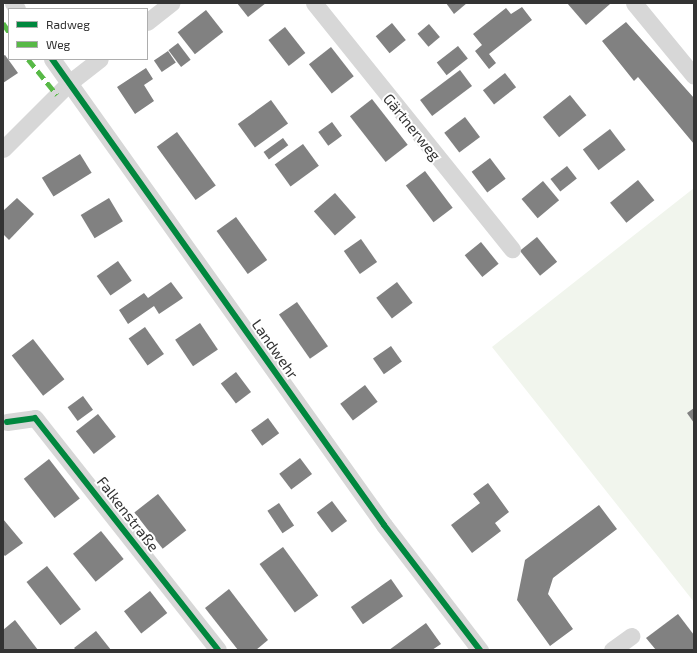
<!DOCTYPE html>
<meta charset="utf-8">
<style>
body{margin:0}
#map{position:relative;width:697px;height:653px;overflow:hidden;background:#fff;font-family:"Exo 2",sans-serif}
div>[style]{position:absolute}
.green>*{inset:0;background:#f1f5ed}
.building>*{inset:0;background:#818181;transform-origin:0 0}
.minor>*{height:17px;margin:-8.5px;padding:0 8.5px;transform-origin:8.5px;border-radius:8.5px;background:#d7d7d7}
.quiet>*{height:5px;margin-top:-2.5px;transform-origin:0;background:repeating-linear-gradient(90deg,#58b947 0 10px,transparent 0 15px)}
.cycleway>*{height:6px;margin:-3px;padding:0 3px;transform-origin:3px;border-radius:3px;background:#00873e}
span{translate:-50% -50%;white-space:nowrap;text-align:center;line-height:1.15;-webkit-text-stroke:4px #fff;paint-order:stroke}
.street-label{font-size:15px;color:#333}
.frame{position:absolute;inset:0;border:4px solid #333;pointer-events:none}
.legend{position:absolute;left:8px;top:8px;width:140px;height:52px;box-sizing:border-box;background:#fff;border:1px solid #adadad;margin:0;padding:5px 7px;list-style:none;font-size:12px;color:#333}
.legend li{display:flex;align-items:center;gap:8px;height:20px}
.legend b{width:20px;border:1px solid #adadad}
</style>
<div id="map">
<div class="green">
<div style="clip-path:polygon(694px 188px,694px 602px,492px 347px)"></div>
</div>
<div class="building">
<div style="clip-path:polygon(237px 3px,266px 3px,248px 17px)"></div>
<div style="clip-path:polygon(446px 3px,467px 3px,454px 14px)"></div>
<div style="clip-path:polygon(567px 3px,609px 3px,610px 4px,586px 25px)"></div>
<div style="clip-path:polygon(522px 7px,532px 20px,489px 54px,496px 63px,489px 69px,475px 51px,482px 45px,473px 34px,506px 8px,511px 14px)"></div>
<div style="left:206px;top:10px;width:28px;height:36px;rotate:52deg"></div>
<div style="clip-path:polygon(626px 22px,694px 98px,694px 144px,638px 77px,634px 81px,602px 41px)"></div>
<div style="left:392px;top:23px;width:22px;height:21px;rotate:51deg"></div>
<div style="left:429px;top:24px;width:17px;height:15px;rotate:50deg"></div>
<div style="left:285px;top:27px;width:33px;height:21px;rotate:52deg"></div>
<div style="left:178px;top:43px;width:21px;height:12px;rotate:53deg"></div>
<div style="left:458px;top:46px;width:16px;height:27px;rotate:52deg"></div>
<div style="left:331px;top:47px;width:37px;height:28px;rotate:52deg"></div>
<div style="left:168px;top:51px;width:14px;height:17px;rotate:56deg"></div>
<div style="clip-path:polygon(5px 55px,18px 73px,3px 83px,3px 56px)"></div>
<div style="clip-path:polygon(146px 68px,153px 79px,144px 85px,154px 101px,135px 114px,117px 87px)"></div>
<div style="left:460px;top:70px;width:20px;height:50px;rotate:53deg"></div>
<div style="left:505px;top:73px;width:18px;height:28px;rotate:52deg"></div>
<div style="left:570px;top:95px;width:26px;height:35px;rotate:51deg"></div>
<div style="left:372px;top:99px;width:58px;height:28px;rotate:52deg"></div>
<div style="left:271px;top:100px;width:29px;height:41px;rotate:54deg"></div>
<div style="left:465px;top:117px;width:25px;height:26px;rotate:53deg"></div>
<div style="left:332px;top:122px;width:17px;height:17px;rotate:54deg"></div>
<div style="left:610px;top:129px;width:26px;height:34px;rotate:53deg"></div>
<div style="left:177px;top:132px;width:66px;height:25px;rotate:54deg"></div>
<div style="left:283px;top:138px;width:9px;height:24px;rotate:54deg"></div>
<div style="left:303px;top:144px;width:27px;height:35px;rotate:54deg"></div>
<div style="left:80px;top:154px;width:22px;height:45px;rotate:58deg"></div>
<div style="left:490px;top:158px;width:26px;height:23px;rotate:53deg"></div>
<div style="left:567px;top:166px;width:16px;height:21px;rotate:52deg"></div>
<div style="left:425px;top:171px;width:46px;height:24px;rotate:53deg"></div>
<div style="left:638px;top:180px;width:26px;height:36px;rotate:51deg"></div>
<div style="left:543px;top:181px;width:25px;height:28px;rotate:50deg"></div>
<div style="left:335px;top:193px;width:32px;height:28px;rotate:49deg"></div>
<div style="clip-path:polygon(17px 198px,34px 214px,9px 240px,3px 234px,3px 211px)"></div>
<div style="left:109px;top:198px;width:27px;height:33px;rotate:59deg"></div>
<div style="left:236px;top:217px;width:53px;height:24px;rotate:54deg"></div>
<div style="left:537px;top:237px;width:32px;height:22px;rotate:51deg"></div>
<div style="left:361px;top:239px;width:28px;height:21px;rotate:55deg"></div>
<div style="left:481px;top:242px;width:28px;height:21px;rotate:51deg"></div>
<div style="left:118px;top:261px;width:24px;height:26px;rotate:55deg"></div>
<div style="clip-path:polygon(171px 282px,183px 298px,159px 314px,154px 306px,128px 324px,119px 310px,144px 293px,148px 298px)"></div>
<div style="left:397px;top:282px;width:26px;height:26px;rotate:53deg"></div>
<div style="left:297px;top:302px;width:54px;height:22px;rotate:55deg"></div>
<div style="left:200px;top:323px;width:32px;height:30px;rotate:56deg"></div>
<div style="left:145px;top:327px;width:33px;height:20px;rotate:55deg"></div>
<div style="left:33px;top:339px;width:51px;height:27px;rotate:52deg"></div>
<div style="left:391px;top:346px;width:19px;height:22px;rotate:55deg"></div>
<div style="left:236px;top:372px;width:25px;height:19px;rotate:53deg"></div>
<div style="left:365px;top:385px;width:21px;height:31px;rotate:53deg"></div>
<div style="left:83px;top:396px;width:17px;height:19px;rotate:54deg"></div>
<div style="clip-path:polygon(694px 408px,694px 423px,687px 413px)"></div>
<div style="left:98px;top:414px;width:29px;height:28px;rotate:52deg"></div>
<div style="left:268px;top:418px;width:19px;height:21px;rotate:54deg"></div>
<div style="left:300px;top:458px;width:20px;height:26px;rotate:53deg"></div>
<div style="left:49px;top:459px;width:50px;height:32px;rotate:52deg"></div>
<div style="clip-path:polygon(488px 483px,509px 512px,495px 523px,501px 531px,472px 553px,451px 525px,480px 503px,473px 494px)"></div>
<div style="left:158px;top:494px;width:46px;height:30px;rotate:52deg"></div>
<div style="left:332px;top:501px;width:25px;height:19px;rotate:53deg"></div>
<div style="left:279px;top:503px;width:27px;height:14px;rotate:56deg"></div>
<div style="clip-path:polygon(599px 505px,617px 529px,553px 578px,548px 594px,573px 629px,550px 646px,517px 600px,525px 560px)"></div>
<div style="clip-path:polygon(3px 519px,23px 543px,5px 556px,3px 554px)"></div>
<div style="left:101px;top:531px;width:36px;height:36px;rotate:51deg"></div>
<div style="left:283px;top:547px;width:60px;height:29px;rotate:54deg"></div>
<div style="left:47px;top:566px;width:55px;height:26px;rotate:52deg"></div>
<div style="left:391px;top:579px;width:21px;height:49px;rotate:55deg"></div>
<div style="clip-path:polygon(229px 589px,268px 640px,256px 650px,238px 650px,205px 608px)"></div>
<div style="left:150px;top:591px;width:28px;height:33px;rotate:52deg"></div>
<div style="clip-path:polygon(678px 614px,694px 635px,694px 650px,656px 650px,646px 638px)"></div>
<div style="clip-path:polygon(15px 620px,38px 650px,3px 650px,3px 630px)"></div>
<div style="clip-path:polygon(426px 623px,441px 644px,432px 650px,389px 650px)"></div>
<div style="clip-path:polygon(96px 631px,111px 650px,76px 650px,74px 648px)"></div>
</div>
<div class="minor">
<div style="left:13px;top:3px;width:7px;rotate:56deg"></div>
<div style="left:314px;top:3px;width:316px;rotate:51.2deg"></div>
<div style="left:634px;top:3px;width:94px;rotate:50.6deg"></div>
<div style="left:147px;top:22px;width:31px;rotate:-38deg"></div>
<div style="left:52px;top:59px;width:572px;rotate:54.53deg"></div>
<div style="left:384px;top:525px;width:158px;rotate:52.5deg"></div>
<div style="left:3px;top:149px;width:93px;rotate:-45deg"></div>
<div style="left:69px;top:83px;width:39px;rotate:-38deg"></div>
<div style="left:7px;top:422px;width:28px;rotate:-8deg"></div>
<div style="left:35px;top:418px;width:295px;rotate:51.7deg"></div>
<div style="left:612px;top:650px;width:24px;rotate:-36deg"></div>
</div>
<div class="quiet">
<div style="left:3px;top:23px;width:11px;rotate:56deg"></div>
<div style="left:28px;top:59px;width:46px;rotate:51.1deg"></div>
</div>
<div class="cycleway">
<div style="left:52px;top:59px;width:572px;rotate:54.53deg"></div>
<div style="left:384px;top:525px;width:158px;rotate:52.5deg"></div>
<div style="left:7px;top:422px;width:28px;rotate:-8deg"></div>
<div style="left:35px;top:418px;width:295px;rotate:51.7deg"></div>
</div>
<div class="street-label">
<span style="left:412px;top:127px;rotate:51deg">Gärtnerweg</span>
<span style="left:275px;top:349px;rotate:55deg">Landwehr</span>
<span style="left:128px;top:514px;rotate:52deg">Falkenstraße</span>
</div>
<div class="frame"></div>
<ul class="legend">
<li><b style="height:5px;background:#00873e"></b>Radweg</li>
<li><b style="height:5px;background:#58b947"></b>Weg</li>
</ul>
</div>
